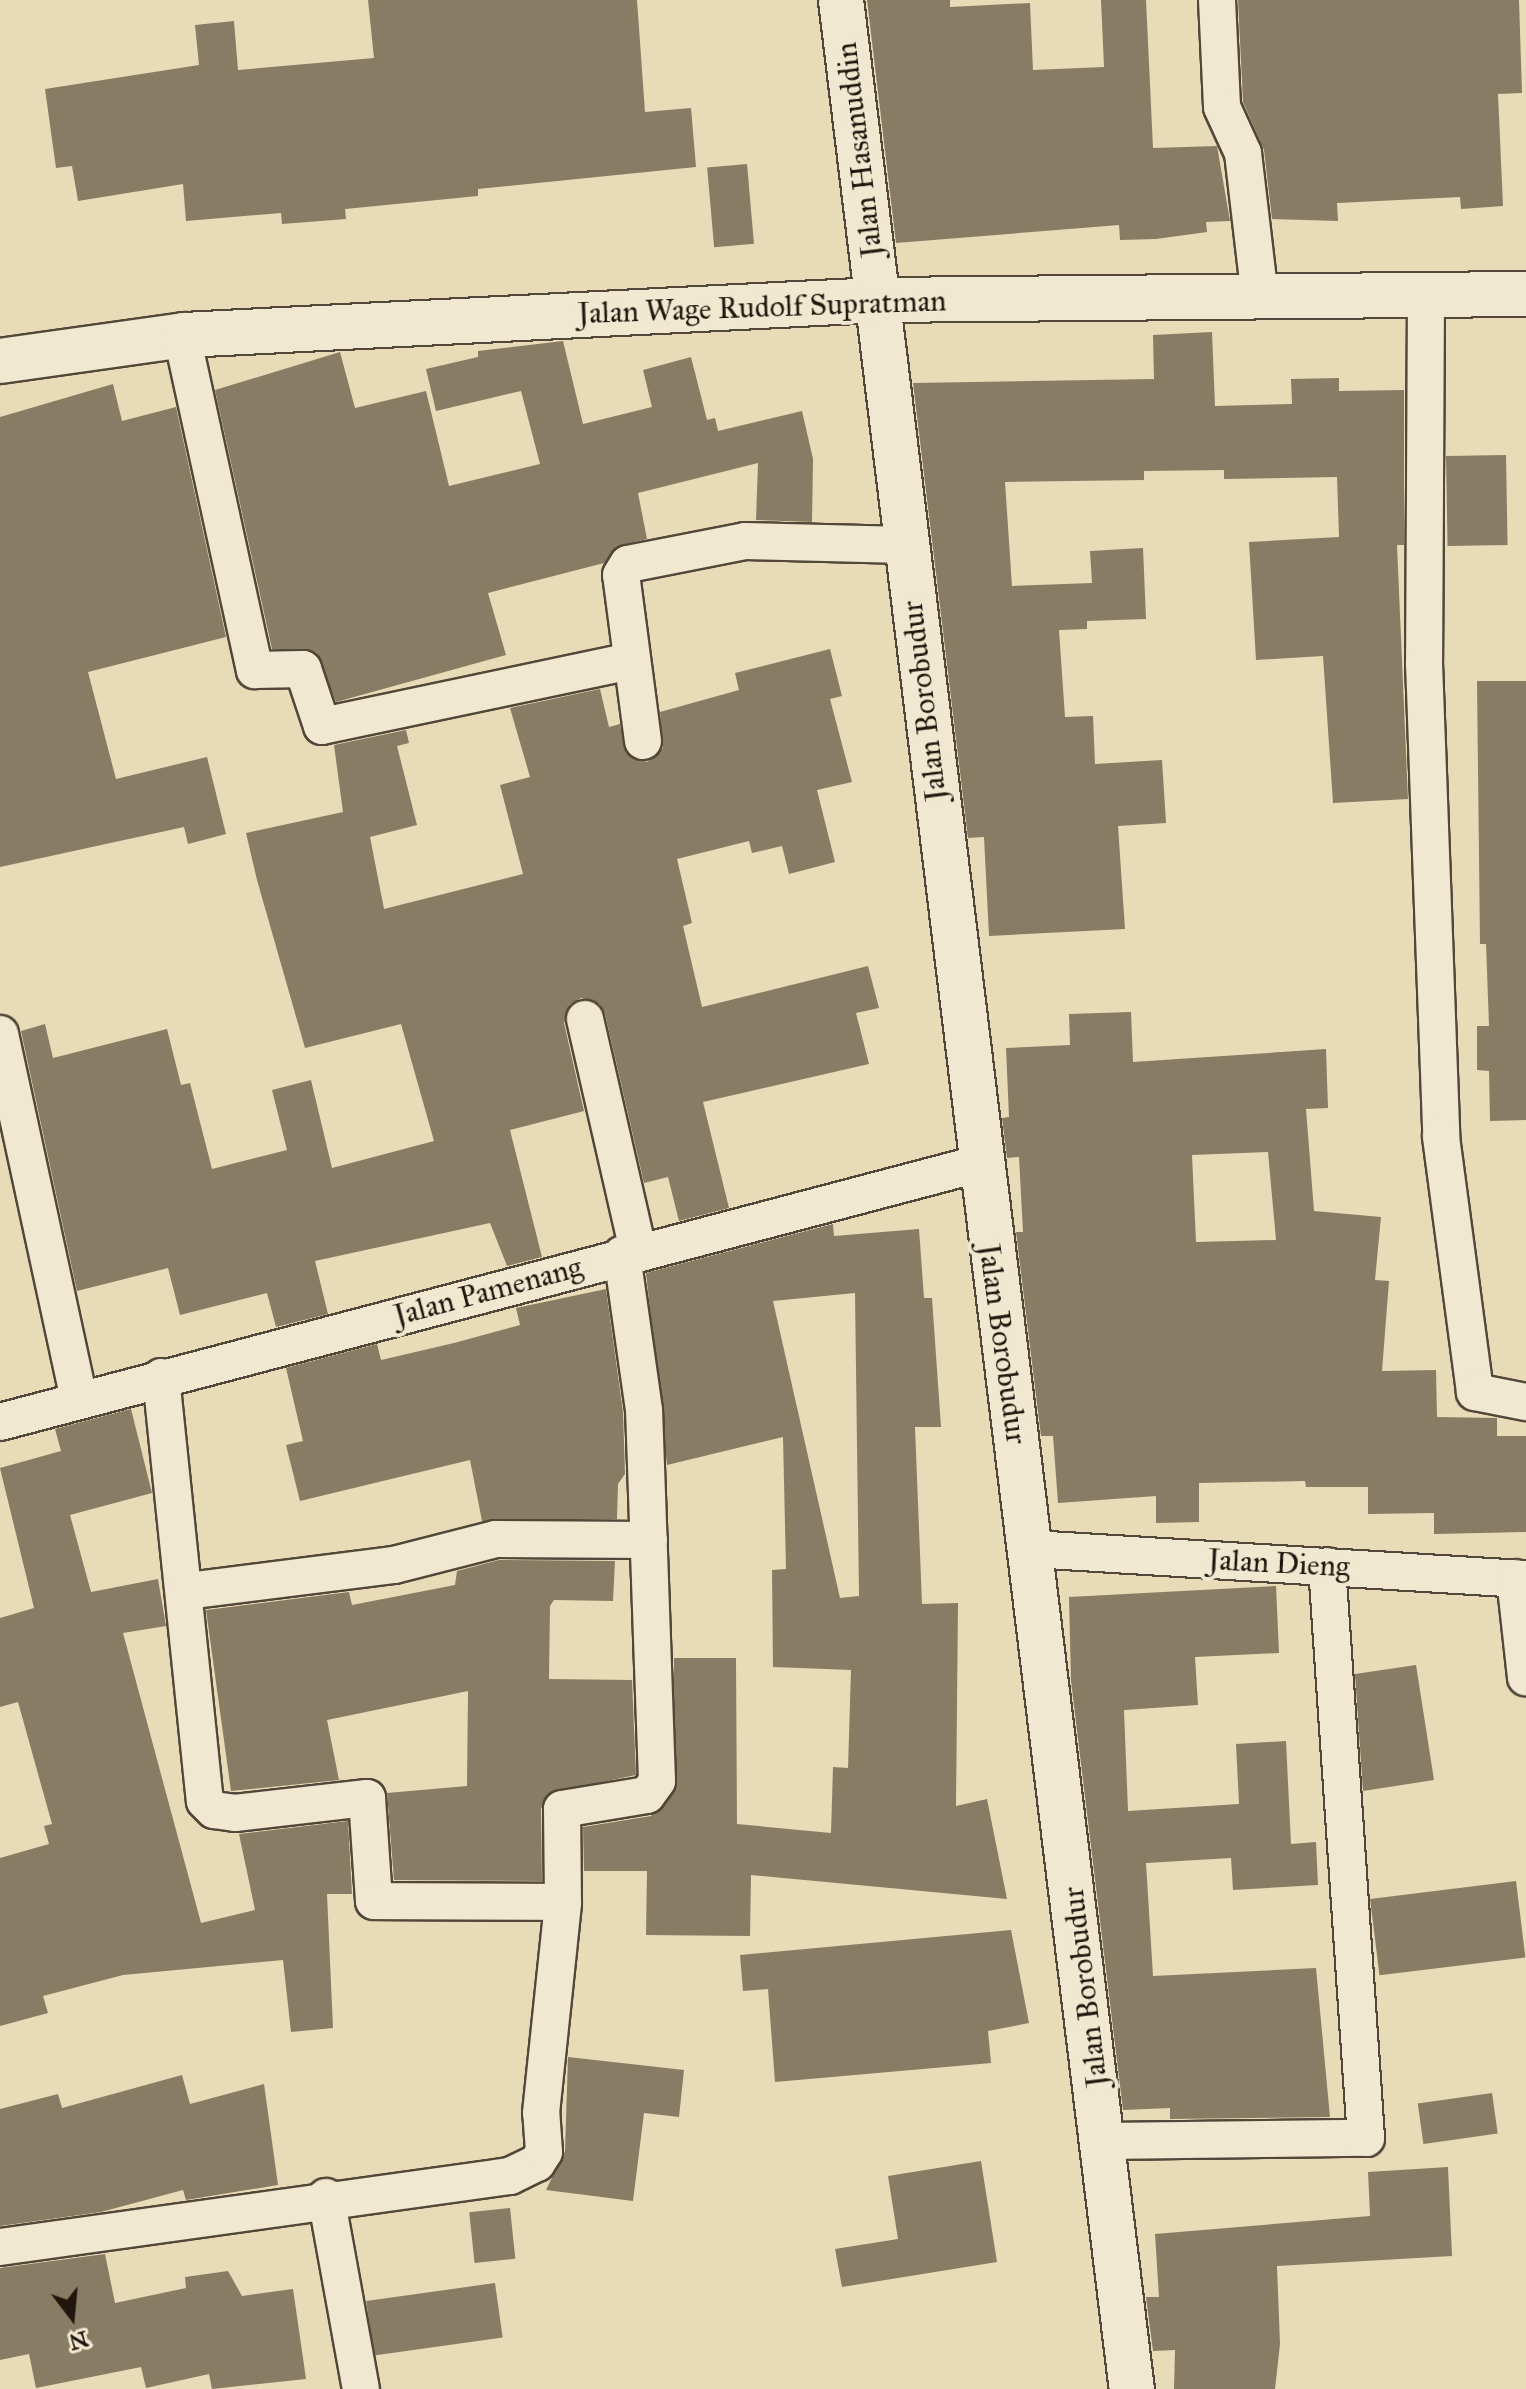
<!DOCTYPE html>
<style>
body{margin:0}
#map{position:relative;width:1526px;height:2389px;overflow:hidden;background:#e8dbb7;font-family:"IM FELL Great Primer",serif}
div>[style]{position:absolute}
.building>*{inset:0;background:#887c65;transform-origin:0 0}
.roads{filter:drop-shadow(2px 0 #524738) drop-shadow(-2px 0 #524738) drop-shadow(0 2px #524738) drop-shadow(0 -2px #524738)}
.street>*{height:36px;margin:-18px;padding:0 18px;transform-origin:18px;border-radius:18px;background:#f0e8d0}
.secondary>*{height:44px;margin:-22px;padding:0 22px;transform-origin:22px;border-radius:22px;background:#f0e8d0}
span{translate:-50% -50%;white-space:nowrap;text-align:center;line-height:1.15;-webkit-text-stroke:8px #f0e8d0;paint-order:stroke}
.street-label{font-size:30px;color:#20160d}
.north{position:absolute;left:32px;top:2277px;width:80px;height:80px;-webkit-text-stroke:6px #f0e8d0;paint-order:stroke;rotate:164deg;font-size:22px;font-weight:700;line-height:32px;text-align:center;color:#20160d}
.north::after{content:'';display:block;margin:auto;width:28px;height:36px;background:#20160d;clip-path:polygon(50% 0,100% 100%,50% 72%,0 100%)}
</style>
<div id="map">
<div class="building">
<div style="clip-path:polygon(368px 0,637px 0,645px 112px,691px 108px,696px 167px,478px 189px,478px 196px,345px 209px,346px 219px,282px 224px,281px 213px,186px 221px,183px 184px,78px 201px,72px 166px,56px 168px,45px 89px,199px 65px,195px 25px,234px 21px,238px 70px,374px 58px)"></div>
<div style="clip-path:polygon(867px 0,950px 0,950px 7px,1030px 3px,1033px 70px,1104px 67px,1101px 0,1146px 0,1153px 148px,1217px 146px,1230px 221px,1206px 222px,1207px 232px,1156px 239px,1120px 240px,1119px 225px,896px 243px)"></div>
<div style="clip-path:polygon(1238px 0,1519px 0,1522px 93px,1498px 94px,1503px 206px,1461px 209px,1460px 197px,1337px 203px,1338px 221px,1272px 219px,1264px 150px,1243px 102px)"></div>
<div style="left:747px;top:164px;width:80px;height:40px;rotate:85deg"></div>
<div style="clip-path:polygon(1212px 332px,1215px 406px,1292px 404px,1291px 379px,1339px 378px,1339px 391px,1404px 390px,1404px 545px,1397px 545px,1408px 799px,1333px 803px,1323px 656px,1256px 660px,1249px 542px,1339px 537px,1337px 477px,1224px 479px,1224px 470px,1144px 471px,1144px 480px,1005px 482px,1012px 586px,1092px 583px,1090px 551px,1143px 548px,1146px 619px,1087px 621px,1087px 629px,1059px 630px,1065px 717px,1093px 716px,1095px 764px,1162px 760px,1166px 823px,1118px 826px,1125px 929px,989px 936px,984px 837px,968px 838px,913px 383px,1154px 379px,1153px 335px)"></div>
<div style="clip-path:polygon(563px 341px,583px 424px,652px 407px,643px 370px,691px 357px,707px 420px,715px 418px,718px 431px,802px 411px,813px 459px,812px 522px,756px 520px,758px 463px,638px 493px,647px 539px,617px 546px,604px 563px,488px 593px,506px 655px,336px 702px,316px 652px,272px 649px,215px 390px,340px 352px,355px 408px,426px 391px,449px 486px,540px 464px,521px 391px,436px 411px,426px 369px,478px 357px,478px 351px)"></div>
<div style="clip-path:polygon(113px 384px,122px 421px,176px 407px,226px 637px,88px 672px,116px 779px,207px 757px,226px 834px,188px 844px,184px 827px,0 867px,0 417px)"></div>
<div style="left:1506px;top:455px;width:90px;height:60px;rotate:89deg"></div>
<div style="clip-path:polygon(830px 649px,842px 696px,830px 699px,852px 782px,817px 790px,835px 862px,789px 874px,782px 846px,752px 853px,749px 841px,677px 859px,692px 923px,683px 926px,702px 1007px,868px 966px,879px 1008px,856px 1013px,869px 1064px,703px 1102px,729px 1208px,679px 1221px,668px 1177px,644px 1183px,605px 1014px,600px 1004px,581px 998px,570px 1004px,564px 1023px,584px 1111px,510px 1130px,542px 1257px,507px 1266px,490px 1223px,315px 1261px,328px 1314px,276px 1327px,267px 1293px,180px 1315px,168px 1268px,77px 1291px,21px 1031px,45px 1024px,53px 1058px,167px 1029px,181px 1085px,190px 1083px,212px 1169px,287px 1150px,272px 1090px,311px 1080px,332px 1168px,434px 1141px,401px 1024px,305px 1048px,257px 880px,246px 833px,343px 812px,334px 745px,406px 730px,409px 743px,397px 746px,417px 825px,370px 837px,384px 909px,523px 874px,500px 785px,530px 777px,510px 708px,600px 689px,609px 727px,620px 724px,626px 753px,647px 762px,663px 748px,660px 712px,739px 690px,735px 673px)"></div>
<div style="clip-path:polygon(1477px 681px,1526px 681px,1526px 1120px,1490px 1121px,1489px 1071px,1477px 1070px,1477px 1026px,1489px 1026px,1486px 944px,1480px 944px)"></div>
<div style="clip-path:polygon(evenodd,1131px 1012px,1133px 1062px,1326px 1049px,1328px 1108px,1306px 1109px,1314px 1211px,1381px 1217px,1375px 1280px,1389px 1281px,1382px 1371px,1436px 1370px,1437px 1417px,1497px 1418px,1497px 1436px,1526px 1436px,1526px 1532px,1434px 1534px,1434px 1513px,1368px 1514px,1368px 1487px,1306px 1487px,1305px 1481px,1199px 1483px,1199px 1522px,1156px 1523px,1156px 1496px,1058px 1503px,1053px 1436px,1041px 1436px,1016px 1232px,1023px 1232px,1019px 1157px,1007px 1158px,1002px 1118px,1009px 1117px,1006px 1048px,1070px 1045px,1069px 1014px,1131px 1012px,1268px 1152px,1276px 1240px,1196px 1242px,1192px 1155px,1268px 1152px)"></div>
<div style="clip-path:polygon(evenodd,833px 1224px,834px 1236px,919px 1229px,924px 1298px,932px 1298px,941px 1427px,915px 1427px,922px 1604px,958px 1603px,956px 1806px,987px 1799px,1007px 1899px,751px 1875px,750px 1936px,646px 1935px,647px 1871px,584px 1871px,583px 1827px,651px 1816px,674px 1793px,674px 1658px,736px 1658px,737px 1824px,831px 1833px,833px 1767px,848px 1768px,851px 1670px,773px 1667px,772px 1570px,786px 1569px,783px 1437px,667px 1465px,646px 1273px,833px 1224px,855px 1293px,859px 1596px,840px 1598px,773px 1301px,855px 1293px)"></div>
<div style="clip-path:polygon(606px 1289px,623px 1412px,625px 1474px,618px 1484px,617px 1519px,482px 1521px,470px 1460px,300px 1501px,286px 1445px,303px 1441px,286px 1368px,377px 1344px,381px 1360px,454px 1343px,520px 1325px,516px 1308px)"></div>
<div style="clip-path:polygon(131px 1409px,152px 1493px,70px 1515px,91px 1592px,158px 1579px,166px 1626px,123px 1633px,201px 1923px,255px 1910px,239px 1834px,348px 1821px,352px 1894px,327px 1894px,333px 2028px,291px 2032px,283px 1960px,123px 1975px,43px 1996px,48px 2013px,0 2026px,0 1858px,49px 1844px,44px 1826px,52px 1824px,18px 1702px,0 1707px,0 1618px,34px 1608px,0 1468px,61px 1451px,55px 1429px)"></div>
<div style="clip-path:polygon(499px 1560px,615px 1561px,613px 1601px,554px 1600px,550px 1606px,549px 1679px,632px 1680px,636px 1775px,549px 1793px,541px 1809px,542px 1881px,394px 1880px,387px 1793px,467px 1786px,468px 1691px,327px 1720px,339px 1780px,231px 1791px,206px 1610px,349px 1592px,352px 1605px,455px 1585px,457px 1571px)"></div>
<div style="clip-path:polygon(1276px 1586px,1279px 1653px,1195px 1657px,1198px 1705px,1124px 1710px,1128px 1811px,1239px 1804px,1236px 1744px,1286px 1741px,1291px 1844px,1316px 1842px,1318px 1885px,1233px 1890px,1231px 1858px,1146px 1863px,1153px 1976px,1316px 1968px,1330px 2117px,1170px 2119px,1170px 2108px,1123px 2110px,1071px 1681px,1069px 1597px)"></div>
<div style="clip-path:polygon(1416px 1665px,1434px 1780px,1363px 1791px,1355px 1674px)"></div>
<div style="left:1516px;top:1881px;width:77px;height:147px;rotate:83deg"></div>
<div style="clip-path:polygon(1011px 1930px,1029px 2023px,988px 2031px,991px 2063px,775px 2082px,768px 1989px,743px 1991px,740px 1955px)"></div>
<div style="clip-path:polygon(568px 2057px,684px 2070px,679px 2117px,644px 2113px,633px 2201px,546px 2190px,565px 2151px)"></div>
<div style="clip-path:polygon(182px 2075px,190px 2104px,264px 2084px,278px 2185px,186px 2200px,183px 2190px,101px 2212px,0 2226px,0 2109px,58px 2094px,62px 2108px)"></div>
<div style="left:1492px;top:2093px;width:41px;height:75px;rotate:82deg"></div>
<div style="clip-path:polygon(981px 2161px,997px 2262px,842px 2287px,835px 2249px,898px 2239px,888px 2176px)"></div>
<div style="clip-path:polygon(1448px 2167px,1452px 2256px,1277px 2266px,1280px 2344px,1275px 2389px,1174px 2389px,1175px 2350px,1153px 2351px,1147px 2305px,1146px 2297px,1159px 2297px,1155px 2234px,1370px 2216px,1368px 2172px)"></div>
<div style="left:510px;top:2208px;width:51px;height:41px;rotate:84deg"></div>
<div style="clip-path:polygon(105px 2254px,115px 2303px,186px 2288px,185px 2277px,228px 2271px,242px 2296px,293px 2289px,306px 2379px,212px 2389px,209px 2374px,146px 2388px,141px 2367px,36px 2388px,29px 2354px,0 2360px,0 2268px)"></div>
<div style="left:495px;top:2283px;width:55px;height:130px;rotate:82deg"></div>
</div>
<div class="roads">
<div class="street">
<div style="left:1217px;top:0;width:107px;rotate:87.3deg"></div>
<div style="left:1222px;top:107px;width:51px;rotate:65.5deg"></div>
<div style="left:1243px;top:153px;width:145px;rotate:83.3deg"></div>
<div style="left:1426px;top:295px;width:368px;rotate:90.3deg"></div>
<div style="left:1424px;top:663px;width:474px;rotate:87.9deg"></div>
<div style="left:1441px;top:1137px;width:257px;rotate:82.4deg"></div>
<div style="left:1475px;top:1392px;width:52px;rotate:11.1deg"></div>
<div style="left:182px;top:336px;width:342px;rotate:77.7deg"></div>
<div style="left:255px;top:670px;width:48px;rotate:-1.2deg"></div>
<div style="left:303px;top:669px;width:60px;rotate:71.6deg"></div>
<div style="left:322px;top:726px;width:315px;rotate:-11.9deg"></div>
<div style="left:643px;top:741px;width:167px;rotate:-97.5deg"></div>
<div style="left:621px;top:575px;width:13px;rotate:-58deg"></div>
<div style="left:628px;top:564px;width:119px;rotate:-11.1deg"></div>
<div style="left:745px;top:541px;width:160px;rotate:1.4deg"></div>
<div style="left:585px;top:1019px;width:238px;rotate:77.1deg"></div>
<div style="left:0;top:1034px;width:374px;rotate:77.8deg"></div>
<div style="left:161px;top:1377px;width:426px;rotate:84.1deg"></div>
<div style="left:205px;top:1801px;width:13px;rotate:45deg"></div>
<div style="left:214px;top:1810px;width:21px;rotate:8deg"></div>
<div style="left:235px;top:1813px;width:133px;rotate:-6.5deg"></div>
<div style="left:367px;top:1798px;width:103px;rotate:86.1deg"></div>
<div style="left:374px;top:1901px;width:189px;rotate:0.3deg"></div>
<div style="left:0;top:1422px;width:1011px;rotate:-14.78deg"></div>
<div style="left:1032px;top:1549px;width:495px;rotate:3.5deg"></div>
<div style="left:1515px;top:1578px;width:100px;rotate:83.7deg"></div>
<div style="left:187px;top:1591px;width:209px;rotate:-7.2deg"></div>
<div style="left:394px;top:1565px;width:105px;rotate:-14.3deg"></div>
<div style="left:496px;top:1539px;width:153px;rotate:0.4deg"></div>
<div style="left:1103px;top:2141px;width:263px;rotate:-0.7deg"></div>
<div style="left:1366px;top:2138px;width:573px;rotate:-93.9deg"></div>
<div style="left:326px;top:2197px;width:195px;rotate:79.7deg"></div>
<div style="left:0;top:2247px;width:515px;rotate:-7.93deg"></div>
<div style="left:510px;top:2176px;width:30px;rotate:-26deg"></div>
<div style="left:537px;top:2163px;width:13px;rotate:-58deg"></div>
<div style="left:544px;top:2152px;width:39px;rotate:-94deg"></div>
<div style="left:541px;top:2113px;width:212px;rotate:-84deg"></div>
<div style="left:563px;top:1902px;width:93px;rotate:-90.6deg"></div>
<div style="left:562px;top:1809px;width:86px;rotate:-9.4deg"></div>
<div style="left:647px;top:1795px;width:17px;rotate:-54deg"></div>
<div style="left:657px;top:1781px;width:371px;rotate:-92deg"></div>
<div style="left:644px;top:1410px;width:157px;rotate:-98.1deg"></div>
</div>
<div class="secondary">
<div style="left:841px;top:0;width:2407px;rotate:83.06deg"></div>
<div style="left:0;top:361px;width:186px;rotate:-8deg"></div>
<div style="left:184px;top:335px;width:694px;rotate:-2.89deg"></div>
<div style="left:877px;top:300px;width:649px;rotate:-0.53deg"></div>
</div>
</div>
<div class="street-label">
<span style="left:859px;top:150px;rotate:-97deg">Jalan Hasanuddin</span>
<span style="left:762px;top:307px;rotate:-2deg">Jalan Wage Rudolf Supratman</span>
<span style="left:924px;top:701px;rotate:-97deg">Jalan Borobudur</span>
<span style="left:488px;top:1291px;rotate:-15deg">Jalan Pamenang</span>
<span style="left:1003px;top:1344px;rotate:82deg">Jalan Borobudur</span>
<span style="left:1279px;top:1563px;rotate:3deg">Jalan Dieng</span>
<span style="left:1085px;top:1987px;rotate:-97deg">Jalan Borobudur</span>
</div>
<div class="north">N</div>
</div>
